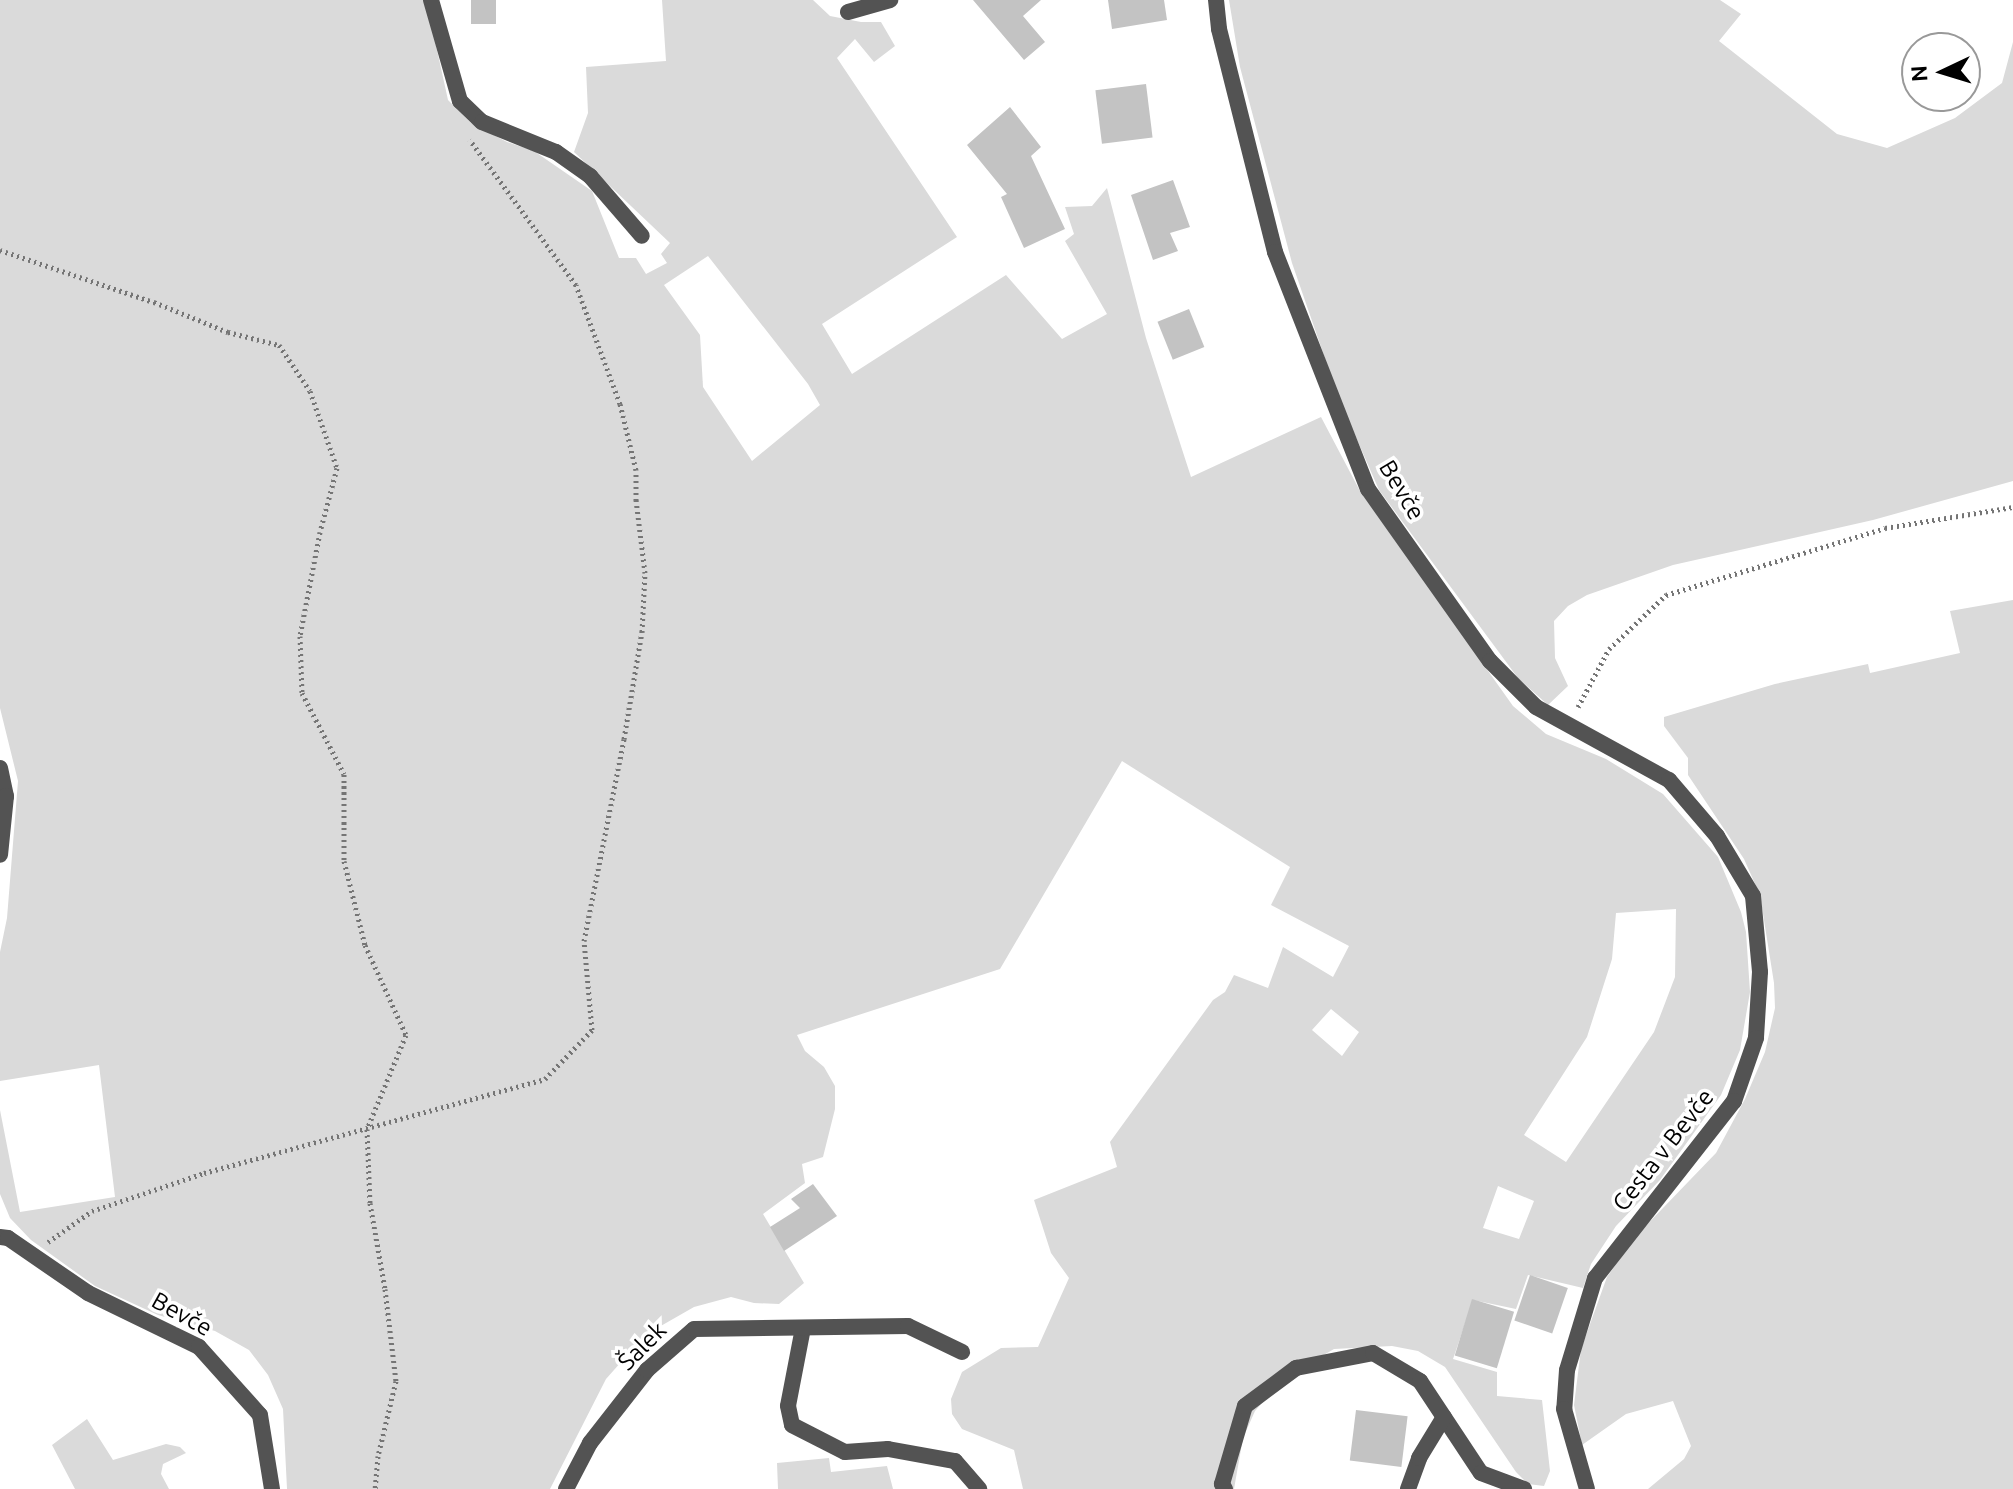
<!DOCTYPE html>
<meta charset="utf-8">
<style>
body{margin:0}
#map{position:relative;width:2013px;height:1489px;overflow:hidden;background:#fff;font-family:Ubuntu,sans-serif}
div>[style]{position:absolute}
.green>*{inset:0;background:#dadada}
.building>*{inset:0;background:#c3c3c3;transform-origin:0 0}
.path>*{height:5px;margin-top:-2.5px;transform-origin:0;background:repeating-linear-gradient(90deg,#757575 0 2px,transparent 0 6px)}
.street>*{height:16px;margin:-8px;padding:0 8px;transform-origin:8px;border-radius:8px;background:#535353}
span{translate:-50% -50%;white-space:nowrap;text-align:center;line-height:1.15;-webkit-text-stroke:7px #fff;paint-order:stroke}
.street-label{font-size:24px;color:#000}
.north{position:absolute;left:1901px;top:32px;width:80px;height:80px;box-sizing:border-box;background:#fff;border:2px solid #999;border-radius:50%;rotate:266deg;font-size:22px;font-weight:700;line-height:32px;text-align:center;color:#000}
.north::after{content:'';display:block;margin:auto;width:28px;height:36px;background:#000;clip-path:polygon(50% 0,100% 100%,50% 72%,0 100%)}
</style>
<div id="map">
<div class="green">
<div style="clip-path:polygon(evenodd,0 0,426px 0,448px 100px,471px 123px,507px 142px,534px 151px,592px 191px,619px 258px,636px 258px,646px 274px,667px 263px,661px 254px,670px 243px,574px 152px,588px 113px,586px 67px,666px 61px,662px 0,813px 0,830px 16px,861px 22px,881px 22px,895px 46px,874px 62px,855px 39px,837px 58px,957px 237px,822px 324px,852px 374px,1006px 275px,1062px 339px,1107px 314px,1065px 241px,1074px 234px,1065px 207px,1092px 206px,1107px 188px,1146px 338px,1191px 477px,1321px 417px,1360px 491px,1513px 706px,1546px 734px,1606px 759px,1663px 794px,1718px 857px,1741px 912px,1746px 932px,1750px 992px,1740px 1050px,1721px 1095px,1660px 1180px,1616px 1226px,1591px 1264px,1583px 1288px,1528px 1275px,1516px 1309px,1473px 1300px,1453px 1359px,1497px 1372px,1497px 1396px,1542px 1400px,1550px 1471px,1544px 1486px,1528px 1484px,1516px 1472px,1445px 1367px,1418px 1351px,1392px 1346px,1334px 1349px,1284px 1378px,1255px 1411px,1243px 1438px,1234px 1489px,1023px 1489px,1014px 1450px,962px 1429px,952px 1414px,951px 1399px,962px 1372px,1001px 1348px,1038px 1347px,1069px 1278px,1051px 1253px,1034px 1200px,1117px 1167px,1110px 1142px,1213px 1000px,1225px 992px,1234px 975px,1268px 988px,1283px 947px,1333px 977px,1349px 946px,1271px 905px,1290px 867px,1122px 761px,1000px 969px,797px 1035px,805px 1051px,824px 1067px,835px 1086px,835px 1109px,823px 1157px,802px 1164px,805px 1183px,763px 1214px,804px 1283px,779px 1304px,754px 1303px,731px 1297px,694px 1307px,645px 1335px,606px 1379px,550px 1489px,287px 1489px,283px 1409px,268px 1375px,249px 1350px,215px 1331px,158px 1315px,95px 1286px,31px 1240px,10px 1218px,0 1194px,0 1110px,20px 1212px,115px 1197px,99px 1065px,0 1081px,0 952px,7px 918px,18px 781px,0 708px,0 0,708px 256px,808px 384px,820px 405px,752px 461px,703px 387px,700px 335px,664px 285px,708px 256px,0 0,1676px 909px,1675px 977px,1654px 1032px,1566px 1162px,1524px 1135px,1587px 1037px,1612px 959px,1616px 913px,1676px 909px,0 0,1331px 1009px,1359px 1032px,1342px 1056px,1312px 1030px,1331px 1009px,0 0,1498px 1186px,1534px 1201px,1519px 1239px,1483px 1228px,1498px 1186px)"></div>
<div style="clip-path:polygon(1229px 0,1720px 0,1741px 14px,1719px 41px,1837px 134px,1887px 148px,1955px 118px,2002px 83px,2013px 42px,2013px 481px,1873px 520px,1673px 565px,1587px 595px,1568px 606px,1554px 621px,1555px 658px,1568px 686px,1548px 705px,1518px 678px,1379px 490px,1338px 396px,1292px 263px,1240px 67px)"></div>
<div style="clip-path:polygon(2013px 600px,2013px 1489px,1648px 1489px,1684px 1459px,1691px 1446px,1673px 1401px,1626px 1414px,1582px 1445px,1574px 1405px,1581px 1349px,1607px 1277px,1636px 1236px,1716px 1153px,1745px 1099px,1765px 1052px,1775px 1008px,1774px 983px,1760px 895px,1744px 859px,1688px 775px,1688px 758px,1664px 726px,1664px 717px,1775px 684px,1868px 664px,1870px 673px,1960px 653px,1950px 611px)"></div>
<div style="clip-path:polygon(87px 1419px,113px 1460px,166px 1444px,180px 1447px,186px 1453px,163px 1464px,161px 1474px,169px 1489px,75px 1489px,52px 1445px)"></div>
<div style="clip-path:polygon(829px 1458px,831px 1472px,887px 1466px,893px 1489px,778px 1489px,777px 1463px)"></div>
</div>
<div class="building">
<div style="left:471px;top:0;width:25px;height:24px"></div>
<div style="clip-path:polygon(973px 0,1041px 0,1023px 16px,1045px 42px,1024px 60px)"></div>
<div style="clip-path:polygon(1108px 0,1164px 0,1167px 20px,1112px 29px)"></div>
<div style="left:1146px;top:84px;width:54px;height:51px;rotate:83deg"></div>
<div style="clip-path:polygon(1010px 107px,1041px 147px,1031px 156px,1065px 229px,1024px 248px,1001px 197px,1007px 194px,967px 145px)"></div>
<div style="clip-path:polygon(1173px 180px,1190px 227px,1170px 233px,1178px 251px,1153px 260px,1131px 195px)"></div>
<div style="left:1189px;top:309px;width:41px;height:34px;rotate:68deg"></div>
<div style="clip-path:polygon(813px 1184px,837px 1216px,784px 1251px,770px 1227px,800px 1208px,791px 1199px)"></div>
<div style="left:1530px;top:1275px;width:40px;height:48px;rotate:19deg"></div>
<div style="left:1472px;top:1299px;width:44px;height:59px;rotate:17deg"></div>
<div style="left:1356px;top:1410px;width:52px;height:51px;rotate:7deg"></div>
</div>
<div class="path">
<div style="left:0;top:250px;width:163px;rotate:18.7deg"></div>
<div style="left:154px;top:302px;width:80px;rotate:22.1deg"></div>
<div style="left:228px;top:332px;width:53px;rotate:14.3deg"></div>
<div style="left:279px;top:345px;width:55px;rotate:56deg"></div>
<div style="left:310px;top:391px;width:82px;rotate:70.7deg"></div>
<div style="left:337px;top:468px;width:66px;rotate:104.9deg"></div>
<div style="left:320px;top:532px;width:106px;rotate:100.9deg"></div>
<div style="left:300px;top:636px;width:57px;rotate:88deg"></div>
<div style="left:302px;top:693px;width:91px;rotate:62.6deg"></div>
<div style="left:344px;top:774px;width:87px;rotate:90deg"></div>
<div style="left:344px;top:861px;width:87px;rotate:76deg"></div>
<div style="left:365px;top:945px;width:99px;rotate:65.5deg"></div>
<div style="left:406px;top:1035px;width:102px;rotate:112.5deg"></div>
<div style="left:367px;top:1129px;width:74px;rotate:87.7deg"></div>
<div style="left:370px;top:1203px;width:87px;rotate:80.1deg"></div>
<div style="left:385px;top:1289px;width:93px;rotate:83.2deg"></div>
<div style="left:396px;top:1381px;width:77px;rotate:103.5deg"></div>
<div style="left:378px;top:1456px;width:33px;rotate:95deg"></div>
<div style="left:1578px;top:707px;width:66px;rotate:-61.9deg"></div>
<div style="left:1609px;top:649px;width:79px;rotate:-43.5deg"></div>
<div style="left:1666px;top:595px;width:229px;rotate:-17deg"></div>
<div style="left:1885px;top:528px;width:130px;rotate:-9.3deg"></div>
<div style="left:48px;top:1242px;width:54px;rotate:-35.2deg"></div>
<div style="left:92px;top:1211px;width:118px;rotate:-18.7deg"></div>
<div style="left:204px;top:1173px;width:354px;rotate:-15.4deg"></div>
<div style="left:545px;top:1079px;width:68px;rotate:-46.2deg"></div>
<div style="left:592px;top:1030px;width:89px;rotate:-95.1deg"></div>
<div style="left:584px;top:941px;width:206px;rotate:-78.8deg"></div>
<div style="left:624px;top:739px;width:109px;rotate:-80.5deg"></div>
<div style="left:642px;top:632px;width:59px;rotate:-87.1deg"></div>
<div style="left:645px;top:573px;width:74px;rotate:-97deg"></div>
<div style="left:636px;top:500px;width:30px;rotate:-90deg"></div>
<div style="left:636px;top:470px;width:68px;rotate:-103.6deg"></div>
<div style="left:620px;top:404px;width:127px;rotate:-110.3deg"></div>
<div style="left:576px;top:285px;width:180px;rotate:-126.2deg"></div>
</div>
<div class="street">
<div style="left:431px;top:0;width:105px;rotate:74deg"></div>
<div style="left:460px;top:101px;width:30px;rotate:44deg"></div>
<div style="left:482px;top:122px;width:80px;rotate:22.1deg"></div>
<div style="left:556px;top:152px;width:42px;rotate:35.2deg"></div>
<div style="left:590px;top:176px;width:79px;rotate:49.1deg"></div>
<div style="left:1216px;top:0;width:29px;rotate:84deg"></div>
<div style="left:1219px;top:29px;width:230px;rotate:75.9deg"></div>
<div style="left:1275px;top:252px;width:255px;rotate:68.6deg"></div>
<div style="left:1368px;top:489px;width:211px;rotate:54.7deg"></div>
<div style="left:1490px;top:661px;width:65px;rotate:45deg"></div>
<div style="left:1536px;top:707px;width:152px;rotate:28.8deg"></div>
<div style="left:1669px;top:780px;width:74px;rotate:49.4deg"></div>
<div style="left:1717px;top:836px;width:70px;rotate:59deg"></div>
<div style="left:1753px;top:896px;width:76px;rotate:84.7deg"></div>
<div style="left:1760px;top:972px;width:66px;rotate:93.5deg"></div>
<div style="left:1756px;top:1038px;width:67px;rotate:109.2deg"></div>
<div style="left:1734px;top:1101px;width:225px;rotate:128.1deg"></div>
<div style="left:1595px;top:1278px;width:96px;rotate:106.9deg"></div>
<div style="left:1567px;top:1370px;width:39px;rotate:94deg"></div>
<div style="left:1564px;top:1409px;width:83px;rotate:74deg"></div>
<div style="left:848px;top:12px;width:44px;rotate:-15.9deg"></div>
<div style="left:0;top:768px;width:29px;rotate:78deg"></div>
<div style="left:6px;top:796px;width:59px;rotate:95.8deg"></div>
<div style="left:0;top:1237px;width:8px;rotate:7deg"></div>
<div style="left:8px;top:1238px;width:97px;rotate:34.5deg"></div>
<div style="left:88px;top:1293px;width:123px;rotate:25.9deg"></div>
<div style="left:199px;top:1347px;width:91px;rotate:48.1deg"></div>
<div style="left:260px;top:1415px;width:75px;rotate:80.8deg"></div>
<div style="left:803px;top:1328px;width:79px;rotate:100.9deg"></div>
<div style="left:788px;top:1406px;width:19px;rotate:78deg"></div>
<div style="left:792px;top:1425px;width:59px;rotate:27deg"></div>
<div style="left:845px;top:1452px;width:43px;rotate:-4deg"></div>
<div style="left:888px;top:1449px;width:68px;rotate:10.2deg"></div>
<div style="left:955px;top:1461px;width:37px;rotate:49deg"></div>
<div style="left:566px;top:1489px;width:52px;rotate:-62.4deg"></div>
<div style="left:590px;top:1443px;width:93px;rotate:-52deg"></div>
<div style="left:647px;top:1370px;width:62px;rotate:-41.1deg"></div>
<div style="left:694px;top:1329px;width:214px;rotate:-0.8deg"></div>
<div style="left:908px;top:1326px;width:60px;rotate:25.7deg"></div>
<div style="left:1225px;top:1489px;width:6px;rotate:-121deg"></div>
<div style="left:1222px;top:1484px;width:81px;rotate:-73.6deg"></div>
<div style="left:1245px;top:1406px;width:64px;rotate:-36.7deg"></div>
<div style="left:1296px;top:1368px;width:78px;rotate:-11deg"></div>
<div style="left:1373px;top:1353px;width:55px;rotate:30.8deg"></div>
<div style="left:1420px;top:1381px;width:110px;rotate:56.5deg"></div>
<div style="left:1481px;top:1473px;width:46px;rotate:20.4deg"></div>
<div style="left:1408px;top:1489px;width:33px;rotate:-70deg"></div>
<div style="left:1419px;top:1458px;width:48px;rotate:-58.6deg"></div>
</div>
<div class="street-label">
<span style="left:1402px;top:490px;rotate:59deg">Bevče</span>
<span style="left:1663px;top:1150px;rotate:-52deg">Cesta v Bevče</span>
<span style="left:182px;top:1314px;rotate:29deg">Bevče</span>
<span style="left:642px;top:1346px;rotate:-45deg">Šalek</span>
</div>
<div class="north">N</div>
</div>
